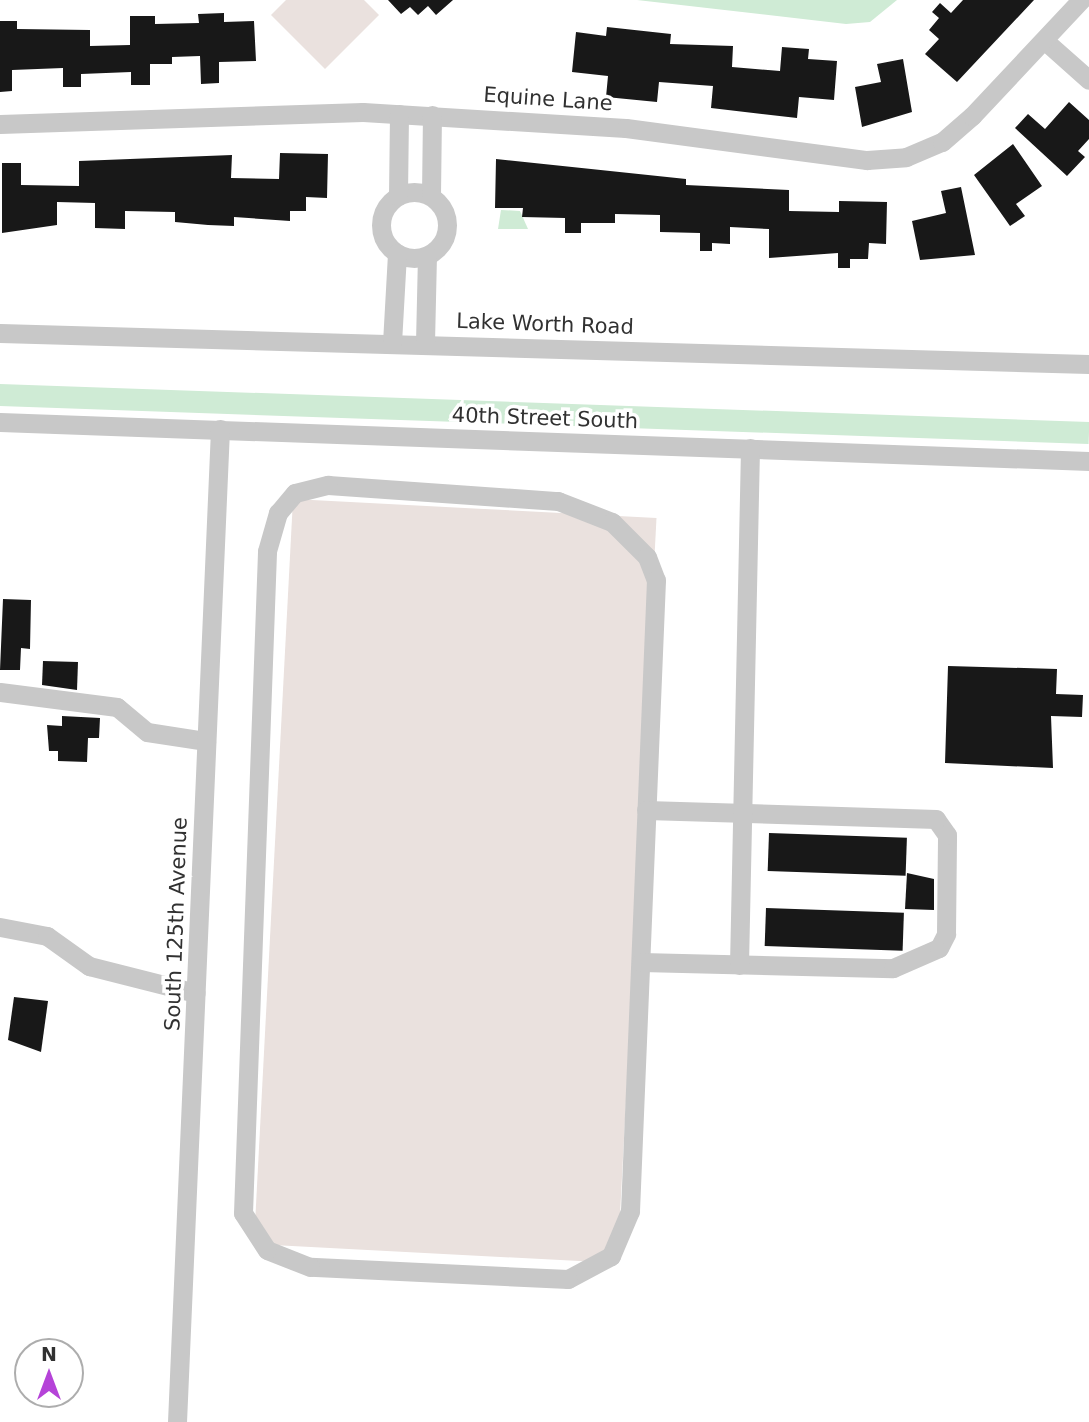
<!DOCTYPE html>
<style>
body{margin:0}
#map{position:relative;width:1089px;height:1422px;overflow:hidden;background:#fff;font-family:"DejaVu Sans",sans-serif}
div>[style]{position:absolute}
.green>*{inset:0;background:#eae1de;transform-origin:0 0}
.water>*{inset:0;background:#cfebd5;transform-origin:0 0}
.building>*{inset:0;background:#181818;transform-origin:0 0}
.minor>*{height:19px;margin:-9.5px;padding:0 9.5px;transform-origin:9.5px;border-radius:9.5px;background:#c8c8c8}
.minor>.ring{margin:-9.5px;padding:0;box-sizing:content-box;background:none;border:19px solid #c8c8c8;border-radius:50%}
span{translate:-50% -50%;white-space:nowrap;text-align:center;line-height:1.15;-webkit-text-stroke:7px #fff;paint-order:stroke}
.street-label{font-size:21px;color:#313131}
.north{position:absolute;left:14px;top:1338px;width:70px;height:70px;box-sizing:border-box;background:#fff;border:2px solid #adadad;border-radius:50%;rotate:0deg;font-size:19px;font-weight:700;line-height:28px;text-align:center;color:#313131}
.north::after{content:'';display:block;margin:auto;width:24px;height:32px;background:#b543d8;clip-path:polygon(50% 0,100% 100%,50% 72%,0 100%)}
</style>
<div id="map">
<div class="green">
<div style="clip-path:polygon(286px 0,364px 0,379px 15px,325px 69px,271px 15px)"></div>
<div style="left:293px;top:499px;width:364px;height:746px;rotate:3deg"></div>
</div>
<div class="water">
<div style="clip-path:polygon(637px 0,897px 0,870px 22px,846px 24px)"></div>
<div style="clip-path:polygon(501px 210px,520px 211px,528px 229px,498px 229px)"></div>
<div style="left:0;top:384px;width:1090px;height:22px;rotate:2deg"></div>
</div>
<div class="building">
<div style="clip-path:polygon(388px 0,453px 0,436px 15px,428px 6px,418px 15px,410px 7px,401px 14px)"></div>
<div style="clip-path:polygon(963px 0,1034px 0,957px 82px,925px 54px,939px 39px,929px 30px,939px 18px,932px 12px,940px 3px,951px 13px)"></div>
<div style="clip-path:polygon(224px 13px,224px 22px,254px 21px,256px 61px,219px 62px,219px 83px,201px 84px,200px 56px,172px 57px,172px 64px,150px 64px,150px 85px,131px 85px,131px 72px,81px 74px,81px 87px,63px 87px,63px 68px,12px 70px,12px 91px,0 92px,0 21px,17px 21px,17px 29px,90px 30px,90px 46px,130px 45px,130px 16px,155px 16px,155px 24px,199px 23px,198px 14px)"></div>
<div style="clip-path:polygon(607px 27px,671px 34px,670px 44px,733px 46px,732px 67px,780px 71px,782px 47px,809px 49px,808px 59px,837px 61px,834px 100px,799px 97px,797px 118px,711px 108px,713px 86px,659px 82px,657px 102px,606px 97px,608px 76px,572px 72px,576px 32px,606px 36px)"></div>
<div style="clip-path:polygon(903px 59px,912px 112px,862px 127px,855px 87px,881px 82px,877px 64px)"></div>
<div style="clip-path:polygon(1069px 102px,1089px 120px,1089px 139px,1078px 151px,1085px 157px,1067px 176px,1015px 128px,1028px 114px,1045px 129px)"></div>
<div style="clip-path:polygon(1013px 144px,1042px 186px,1016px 204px,1025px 216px,1010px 226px,974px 175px)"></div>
<div style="clip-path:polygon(280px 153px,328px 154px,327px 198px,306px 197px,306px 211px,290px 211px,290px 221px,234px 217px,234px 226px,208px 225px,175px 222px,175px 212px,125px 211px,125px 229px,95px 228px,95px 203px,57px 202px,57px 225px,2px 233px,2px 163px,21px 163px,21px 185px,79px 186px,79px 161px,232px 155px,231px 178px,279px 179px)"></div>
<div style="clip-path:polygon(496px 159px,686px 179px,686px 185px,789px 190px,789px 211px,839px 212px,839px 201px,887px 202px,886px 244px,869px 243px,868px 259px,850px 259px,850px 268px,838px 268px,838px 253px,769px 258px,769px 229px,730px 227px,730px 244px,712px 243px,712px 251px,700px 251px,700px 233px,660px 232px,660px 215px,615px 214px,615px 223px,581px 223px,581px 233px,565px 233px,565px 218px,522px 217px,523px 208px,495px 208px)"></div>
<div style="clip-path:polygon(961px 187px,975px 255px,920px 260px,912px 221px,946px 213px,941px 191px)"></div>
<div style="clip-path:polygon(3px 599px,31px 600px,30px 649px,21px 648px,20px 670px,0 670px)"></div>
<div style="clip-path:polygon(43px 661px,78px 662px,77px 690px,42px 685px)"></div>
<div style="clip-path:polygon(948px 666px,1057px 669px,1056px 694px,1083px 695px,1082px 717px,1051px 716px,1053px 768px,945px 763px)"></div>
<div style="clip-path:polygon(62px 716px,100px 718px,99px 738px,88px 738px,87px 762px,58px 761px,58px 751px,49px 751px,47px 725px,62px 726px)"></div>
<div style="left:769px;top:833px;width:138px;height:38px;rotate:2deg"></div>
<div style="clip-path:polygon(907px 873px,934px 879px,934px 910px,905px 909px)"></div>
<div style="left:766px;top:908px;width:138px;height:38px;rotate:2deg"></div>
<div style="clip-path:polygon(14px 997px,48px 1001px,41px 1052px,8px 1040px)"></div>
</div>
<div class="minor">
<div style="left:1044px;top:40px;width:60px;rotate:41.6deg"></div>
<div style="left:0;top:124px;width:363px;rotate:-1.9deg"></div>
<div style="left:363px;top:112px;width:263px;rotate:3.5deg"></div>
<div style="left:626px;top:128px;width:243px;rotate:7.6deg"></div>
<div style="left:867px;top:160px;width:39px;rotate:-4deg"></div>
<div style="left:906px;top:157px;width:39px;rotate:-23deg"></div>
<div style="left:942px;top:142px;width:40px;rotate:-41deg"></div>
<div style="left:972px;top:116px;width:159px;rotate:-46.8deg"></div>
<div class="ring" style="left:381px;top:192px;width:47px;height:47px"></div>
<div style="left:431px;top:195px;width:80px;rotate:-89.3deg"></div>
<div style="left:398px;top:196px;width:82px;rotate:-89.3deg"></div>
<div style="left:0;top:333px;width:1089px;rotate:1.63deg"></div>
<div style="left:392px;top:343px;width:90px;rotate:-86.8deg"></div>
<div style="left:425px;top:343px;width:87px;rotate:-88.7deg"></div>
<div style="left:0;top:422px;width:1090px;rotate:2.05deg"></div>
<div style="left:328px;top:485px;width:231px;rotate:4deg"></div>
<div style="left:558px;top:501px;width:58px;rotate:21.3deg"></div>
<div style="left:612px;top:522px;width:49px;rotate:45deg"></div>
<div style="left:647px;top:557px;width:25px;rotate:69deg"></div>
<div style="left:656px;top:580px;width:632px;rotate:92.36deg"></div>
<div style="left:630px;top:1211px;width:49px;rotate:112.9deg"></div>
<div style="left:611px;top:1256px;width:49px;rotate:151.9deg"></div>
<div style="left:568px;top:1279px;width:258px;rotate:-177.3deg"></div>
<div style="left:310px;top:1267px;width:46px;rotate:-158.4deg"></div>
<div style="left:267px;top:1250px;width:44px;rotate:-123deg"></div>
<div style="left:243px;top:1213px;width:662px;rotate:-87.92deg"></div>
<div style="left:267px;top:551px;width:40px;rotate:-74deg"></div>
<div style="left:278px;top:513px;width:26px;rotate:-50deg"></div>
<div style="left:295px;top:493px;width:34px;rotate:-14deg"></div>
<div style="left:0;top:692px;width:118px;rotate:7.3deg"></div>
<div style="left:117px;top:707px;width:39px;rotate:40deg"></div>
<div style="left:147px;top:732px;width:60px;rotate:8.7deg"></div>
<div style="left:0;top:927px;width:48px;rotate:10.8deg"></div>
<div style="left:47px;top:936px;width:52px;rotate:35.5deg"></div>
<div style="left:89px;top:966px;width:110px;rotate:14.2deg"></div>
<div style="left:641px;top:962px;width:252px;rotate:1.4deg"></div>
<div style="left:893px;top:968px;width:50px;rotate:-23.5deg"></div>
<div style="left:939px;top:948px;width:16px;rotate:-63deg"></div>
<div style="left:946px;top:934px;width:99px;rotate:-89.4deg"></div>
<div style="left:947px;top:835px;width:19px;rotate:-125deg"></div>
<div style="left:936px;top:819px;width:290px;rotate:-178.2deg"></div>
<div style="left:739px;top:965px;width:517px;rotate:-88.78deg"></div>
<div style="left:177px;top:1422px;width:994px;rotate:-87.52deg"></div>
</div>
<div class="street-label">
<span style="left:548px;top:99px;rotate:4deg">Equine Lane</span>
<span style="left:545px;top:324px;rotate:2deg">Lake Worth Road</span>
<span style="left:545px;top:418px;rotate:2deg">40th Street South</span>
<span style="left:176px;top:924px;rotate:-88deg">South 125th Avenue</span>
</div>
<div class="north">N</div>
</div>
